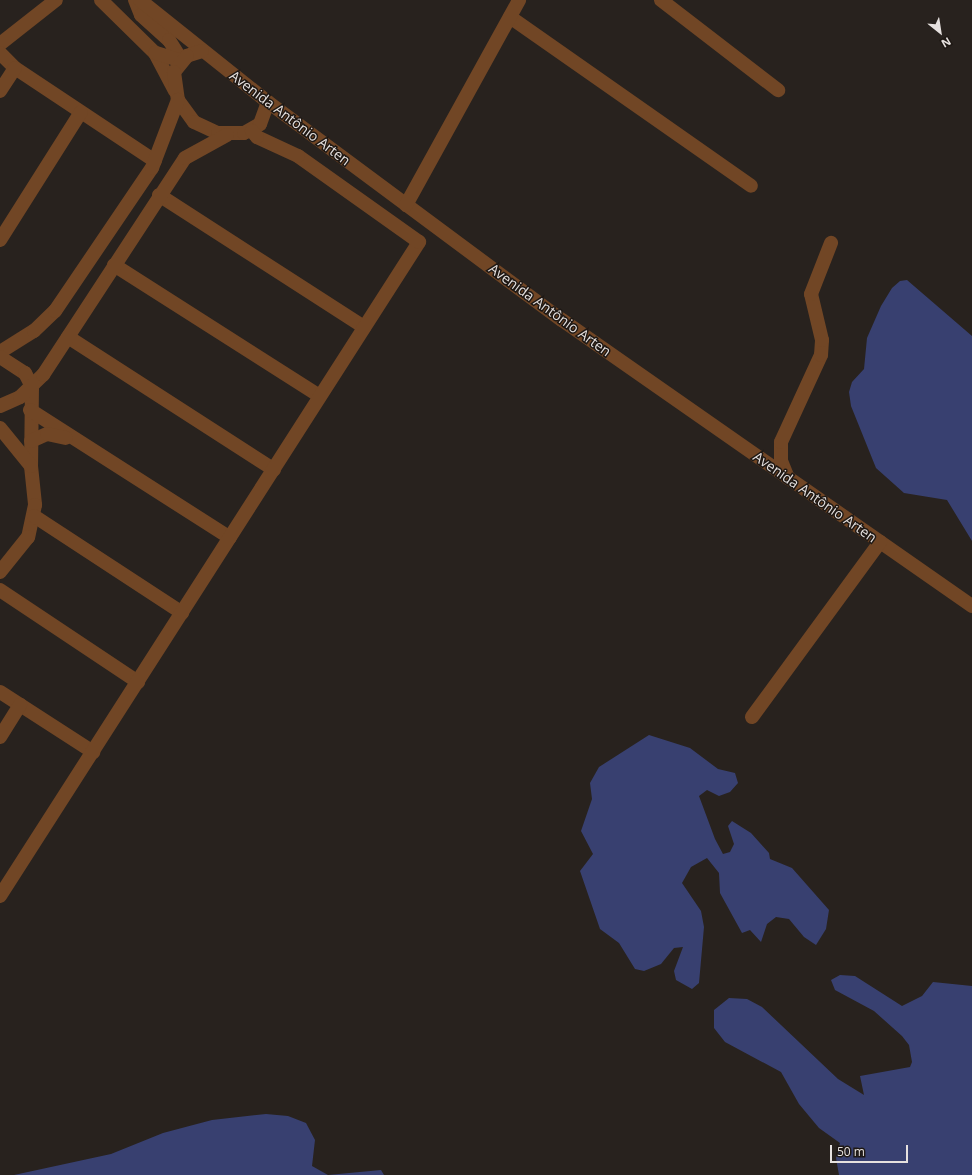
<!DOCTYPE html>
<meta charset="utf-8">
<style>
body{margin:0}
#map{position:relative;width:972px;height:1175px;overflow:hidden;background:#28221e;font-family:"Open Sans",sans-serif}
div>[style]{position:absolute}
.green>*{inset:0;background:#384070}
.minor>*{height:14px;margin:-7px;padding:0 7px;transform-origin:7px;border-radius:7px;background:#714625}
span{translate:-50% -50%;white-space:nowrap;text-align:center;line-height:1.15;-webkit-text-stroke:3px #1e1814;paint-order:stroke}
.street-label{font-size:14px;color:#e6e1df}
.north{position:absolute;left:920px;top:12px;width:40px;height:40px;-webkit-text-stroke:3px #1e1814;paint-order:stroke;rotate:150deg;font-size:11px;font-weight:700;line-height:16px;text-align:center;color:#e6e1df}
.north::after{content:'';display:block;margin:auto;width:14px;height:18px;background:#e6e1df;clip-path:polygon(50% 0,100% 100%,50% 72%,0 100%)}
.scale{position:absolute;left:830px;top:1145px;width:78px;height:18px;box-sizing:border-box;border:2px solid #e6e1df;border-top:0;padding-left:5px;font-size:12px;line-height:14px;white-space:nowrap;color:#e6e1df;-webkit-text-stroke:3px #1e1814;paint-order:stroke}
</style>
<div id="map">
<div class="green">
<div style="clip-path:polygon(907px 280px,972px 336px,972px 541px,947px 500px,904px 493px,876px 468px,851px 406px,849px 392px,852px 382px,864px 369px,867px 338px,881px 306px,892px 288px,900px 281px)"></div>
<div style="clip-path:polygon(649px 735px,690px 748px,718px 769px,735px 773px,738px 783px,730px 792px,719px 796px,707px 790px,699px 796px,715px 839px,723px 854px,730px 852px,734px 844px,728px 826px,732px 821px,751px 833px,769px 853px,770px 859px,792px 868px,829px 910px,826px 929px,816px 945px,804px 937px,789px 919px,776px 917px,767px 924px,761px 942px,750px 930px,742px 933px,720px 893px,719px 873px,707px 858px,691px 867px,682px 883px,701px 911px,704px 927px,699px 983px,692px 989px,676px 980px,674px 971px,683px 947px,674px 948px,661px 964px,644px 971px,635px 969px,619px 943px,600px 929px,580px 871px,593px 854px,581px 831px,592px 799px,590px 783px,599px 767px)"></div>
<div style="clip-path:polygon(840px 975px,855px 976px,902px 1006px,922px 996px,933px 982px,972px 986px,972px 1175px,839px 1175px,836px 1158px,840px 1143px,819px 1128px,799px 1104px,781px 1072px,725px 1042px,714px 1028px,714px 1010px,729px 998px,747px 999px,762px 1007px,838px 1079px,864px 1095px,860px 1076px,910px 1067px,912px 1062px,909px 1045px,902px 1036px,874px 1011px,835px 990px,831px 980px)"></div>
<div style="clip-path:polygon(266px 1114px,288px 1116px,306px 1123px,315px 1140px,312px 1166px,328px 1175px,381px 1170px,384px 1175px,14px 1175px,111px 1154px,163px 1133px,212px 1120px)"></div>
</div>
<div class="minor">
<div style="left:101px;top:0;width:76px;rotate:44.5deg"></div>
<div style="left:155px;top:53px;width:43px;rotate:62.2deg"></div>
<div style="left:135px;top:0;width:16px;rotate:68deg"></div>
<div style="left:141px;top:15px;width:38px;rotate:42deg"></div>
<div style="left:169px;top:40px;width:25px;rotate:58deg"></div>
<div style="left:182px;top:61px;width:28px;rotate:-163deg"></div>
<div style="left:140px;top:0;width:164px;rotate:38.6deg"></div>
<div style="left:268px;top:102px;width:366px;rotate:36.6deg"></div>
<div style="left:562px;top:320px;width:500px;rotate:34.9deg"></div>
<div style="left:661px;top:0;width:148px;rotate:37.6deg"></div>
<div style="left:510px;top:17px;width:294px;rotate:35deg"></div>
<div style="left:0;top:44px;width:71px;rotate:-38.2deg"></div>
<div style="left:202px;top:51px;width:16px;rotate:162deg"></div>
<div style="left:187px;top:56px;width:21px;rotate:129deg"></div>
<div style="left:174px;top:72px;width:28px;rotate:82deg"></div>
<div style="left:178px;top:100px;width:27px;rotate:54deg"></div>
<div style="left:194px;top:122px;width:26px;rotate:25deg"></div>
<div style="left:218px;top:133px;width:26px"></div>
<div style="left:244px;top:133px;width:18px;rotate:-29deg"></div>
<div style="left:260px;top:124px;width:23px;rotate:-70deg"></div>
<div style="left:0;top:53px;width:21px;rotate:45deg"></div>
<div style="left:15px;top:68px;width:168px;rotate:33.6deg"></div>
<div style="left:0;top:91px;width:27px;rotate:-57deg"></div>
<div style="left:159px;top:195px;width:244px;rotate:32.8deg"></div>
<div style="left:406px;top:205px;width:234px;rotate:-61.1deg"></div>
<div style="left:0;top:240px;width:151px;rotate:-57.7deg"></div>
<div style="left:114px;top:265px;width:244px;rotate:32.5deg"></div>
<div style="left:68px;top:337px;width:245px;rotate:32.8deg"></div>
<div style="left:0;top:352px;width:40px;rotate:-32deg"></div>
<div style="left:34px;top:331px;width:29px;rotate:-44deg"></div>
<div style="left:55px;top:311px;width:173px;rotate:-55.9deg"></div>
<div style="left:152px;top:168px;width:73px;rotate:-69.1deg"></div>
<div style="left:0;top:357px;width:30px;rotate:33deg"></div>
<div style="left:25px;top:373px;width:16px;rotate:63deg"></div>
<div style="left:32px;top:387px;width:79px;rotate:90.7deg"></div>
<div style="left:31px;top:466px;width:39px;rotate:84deg"></div>
<div style="left:35px;top:505px;width:33px;rotate:102deg"></div>
<div style="left:28px;top:537px;width:45px;rotate:128.7deg"></div>
<div style="left:0;top:406px;width:22px;rotate:-24deg"></div>
<div style="left:20px;top:397px;width:32px;rotate:-44deg"></div>
<div style="left:43px;top:375px;width:259px;rotate:-56.8deg"></div>
<div style="left:185px;top:158px;width:48px;rotate:-28.7deg"></div>
<div style="left:30px;top:410px;width:237px;rotate:32.6deg"></div>
<div style="left:0;top:428px;width:49px;rotate:50.8deg"></div>
<div style="left:31px;top:441px;width:17px;rotate:-24deg"></div>
<div style="left:47px;top:434px;width:19px;rotate:12deg"></div>
<div style="left:788px;top:478px;width:18px;rotate:-112deg"></div>
<div style="left:781px;top:461px;width:19px;rotate:-90deg"></div>
<div style="left:781px;top:442px;width:96px;rotate:-65.3deg"></div>
<div style="left:821px;top:355px;width:15px;rotate:-86deg"></div>
<div style="left:822px;top:340px;width:47px;rotate:-103.4deg"></div>
<div style="left:811px;top:294px;width:55px;rotate:-68.6deg"></div>
<div style="left:34px;top:516px;width:177px;rotate:33.2deg"></div>
<div style="left:0;top:590px;width:166px;rotate:33.7deg"></div>
<div style="left:0;top:692px;width:111px;rotate:32.8deg"></div>
<div style="left:752px;top:717px;width:217px;rotate:-53.8deg"></div>
<div style="left:0;top:737px;width:38px;rotate:-58deg"></div>
<div style="left:0;top:896px;width:777px;rotate:-57.35deg"></div>
<div style="left:419px;top:242px;width:148px;rotate:-144.6deg"></div>
<div style="left:298px;top:156px;width:45px;rotate:-155.1deg"></div>
<div style="left:257px;top:137px;width:8px;rotate:-130deg"></div>
</div>
<div class="street-label">
<span style="left:290px;top:118px;rotate:37deg">Avenida Antônio Arten</span>
<span style="left:550px;top:310px;rotate:36deg">Avenida Antônio Arten</span>
<span style="left:815px;top:497px;rotate:35deg">Avenida Antônio Arten</span>
</div>
<div class="north">N</div>
<div class="scale">50 m</div>
</div>
